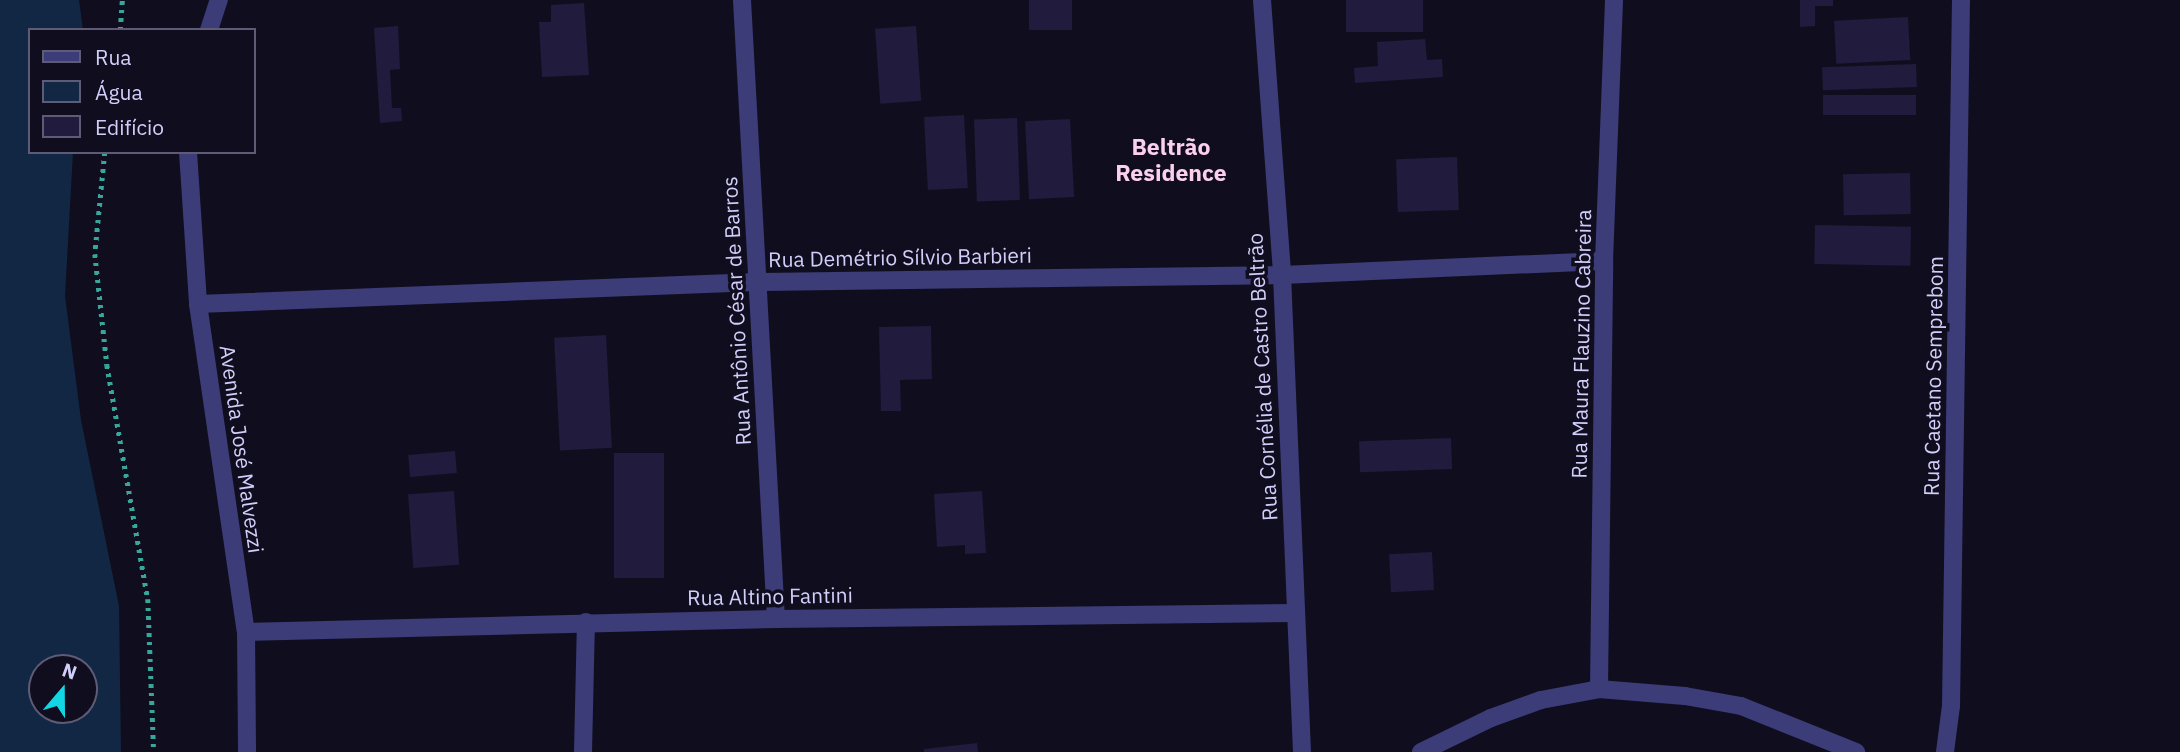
<!DOCTYPE html>
<meta charset="utf-8">
<style>
body{margin:0}
#map{position:relative;width:2180px;height:752px;overflow:hidden;background:#100e1e;font-family:"IBM Plex Sans",sans-serif}
div>[style]{position:absolute}
.water>*{inset:0;background:#112743}
.building>*{inset:0;background:#211b3d;transform-origin:0 0}
.path>*{height:4.5px;margin-top:-2.25px;transform-origin:0;background:repeating-linear-gradient(90deg,#37a79c 0 3.5px,transparent 0 8.5px)}
.street>*{height:18px;margin:-9px;padding:0 9px;transform-origin:9px;border-radius:9px;background:#3c3c79}
span{translate:-50% -50%;white-space:nowrap;text-align:center;line-height:1.15;-webkit-text-stroke:7px #100e1e;paint-order:stroke}
.street-label{font-size:21px;color:#d2cefb}
.neighbourhood-label{font-size:23px;color:#fbd0ed;font-weight:700}
.legend{position:absolute;left:28px;top:28px;width:228px;height:126px;box-sizing:border-box;background:#100e1e;border:2px solid #5e5b76;margin:0;padding:9px 12px;list-style:none;font-size:21px;color:#d2cefb}
.legend li{display:flex;align-items:center;gap:14px;height:35px}
.legend b{width:35px;border:2px solid #5e5b76}
.north{position:absolute;left:28px;top:654px;width:70px;height:70px;box-sizing:border-box;background:#100e1e;border:2px solid #5e5b76;border-radius:50%;rotate:20deg;font-size:19px;font-weight:700;line-height:28px;text-align:center;color:#d2cefb}
.north::after{content:'';display:block;margin:auto;width:24px;height:32px;background:#12d6e3;clip-path:polygon(50% 0,100% 100%,50% 72%,0 100%)}
</style>
<div id="map">
<div class="water">
<div style="clip-path:polygon(evenodd,0 0,79px 0,83px 30px,30px 30px,30px 152px,73px 152px,65px 296px,81px 420px,119px 606px,121px 752px,0 752px,0 0,42px 668px,84px 668px,84px 710px,42px 710px,42px 668px)"></div>
</div>
<div class="building">
<div style="left:1029px;top:0;width:43px;height:30px"></div>
<div style="left:1346px;top:0;width:77px;height:32px"></div>
<div style="clip-path:polygon(1800px 0,1833px 0,1833px 6px,1815px 6px,1815px 26px,1800px 27px)"></div>
<div style="clip-path:polygon(584px 3px,589px 75px,542px 77px,539px 22px,551px 22px,551px 5px)"></div>
<div style="left:1908px;top:17px;width:43px;height:74px;rotate:87deg"></div>
<div style="clip-path:polygon(398px 26px,400px 69px,390px 70px,392px 108px,401px 108px,402px 121px,380px 123px,374px 28px)"></div>
<div style="left:916px;top:26px;width:75px;height:41px;rotate:86deg"></div>
<div style="clip-path:polygon(1425px 39px,1427px 60px,1442px 59px,1443px 77px,1355px 83px,1354px 68px,1378px 66px,1377px 42px)"></div>
<div style="left:1916px;top:64px;width:23px;height:94px;rotate:88deg"></div>
<div style="left:1916px;top:95px;width:20px;height:93px;rotate:90deg"></div>
<div style="left:964px;top:115px;width:73px;height:40px;rotate:87deg"></div>
<div style="left:1017px;top:118px;width:82px;height:43px;rotate:88deg"></div>
<div style="left:1070px;top:119px;width:78px;height:45px;rotate:87deg"></div>
<div style="left:1457px;top:157px;width:53px;height:61px;rotate:88deg"></div>
<div style="left:1910px;top:173px;width:41px;height:67px;rotate:89deg"></div>
<div style="left:1815px;top:225px;width:96px;height:39px;rotate:1deg"></div>
<div style="clip-path:polygon(931px 326px,932px 379px,900px 380px,901px 411px,881px 411px,879px 327px)"></div>
<div style="left:606px;top:335px;width:113px;height:52px;rotate:87deg"></div>
<div style="left:1451px;top:438px;width:31px;height:92px;rotate:88deg"></div>
<div style="left:455px;top:451px;width:22px;height:47px;rotate:85deg"></div>
<div style="left:614px;top:453px;width:50px;height:125px"></div>
<div style="left:454px;top:491px;width:74px;height:46px;rotate:86deg"></div>
<div style="clip-path:polygon(982px 491px,986px 553px,965px 554px,965px 545px,937px 547px,934px 494px)"></div>
<div style="left:1432px;top:552px;width:38px;height:43px;rotate:87deg"></div>
<div style="clip-path:polygon(977px 743px,978px 752px,924px 752px,924px 749px)"></div>
</div>
<div class="path">
<div style="left:120px;top:30px;width:30px;rotate:-86deg"></div>
<div style="left:105px;top:152px;width:102px;rotate:95.6deg"></div>
<div style="left:95px;top:254px;width:112px;rotate:83.8deg"></div>
<div style="left:107px;top:365px;width:238px;rotate:80.1deg"></div>
<div style="left:148px;top:599px;width:153px;rotate:87.8deg"></div>
</div>
<div class="street">
<div style="left:742px;top:0;width:620px;rotate:86.86deg"></div>
<div style="left:1262px;top:0;width:276px;rotate:85.8deg"></div>
<div style="left:1282px;top:275px;width:477px;rotate:87.6deg"></div>
<div style="left:209px;top:30px;width:32px;rotate:-72deg"></div>
<div style="left:188px;top:152px;width:152px;rotate:86.2deg"></div>
<div style="left:198px;top:304px;width:331px;rotate:81.7deg"></div>
<div style="left:246px;top:632px;width:120px;rotate:89.5deg"></div>
<div style="left:198px;top:304px;width:559px;rotate:-2.25deg"></div>
<div style="left:757px;top:282px;width:525px;rotate:-0.76deg"></div>
<div style="left:1282px;top:275px;width:322px;rotate:-2.5deg"></div>
<div style="left:246px;top:632px;width:530px;rotate:-1.41deg"></div>
<div style="left:776px;top:619px;width:519px;rotate:-0.66deg"></div>
<div style="left:1599px;top:689px;width:428px;rotate:-89.3deg"></div>
<div style="left:1604px;top:261px;width:261px;rotate:-87.8deg"></div>
<div style="left:583px;top:752px;width:130px;rotate:-88.7deg"></div>
<div style="left:1421px;top:752px;width:78px;rotate:-25.9deg"></div>
<div style="left:1491px;top:718px;width:53px;rotate:-19.8deg"></div>
<div style="left:1541px;top:700px;width:59px;rotate:-10.7deg"></div>
<div style="left:1599px;top:689px;width:86px;rotate:4.7deg"></div>
<div style="left:1685px;top:696px;width:57px;rotate:10.1deg"></div>
<div style="left:1741px;top:706px;width:124px;rotate:21.8deg"></div>
<div style="left:1945px;top:752px;width:46px;rotate:-82.6deg"></div>
<div style="left:1951px;top:706px;width:706px;rotate:-89.19deg"></div>
</div>
<div class="street-label">
<span style="left:900px;top:257px;rotate:-1deg">Rua Demétrio Sílvio Barbieri</span>
<span style="left:736px;top:311px;rotate:-93deg">Rua Antônio César de Barros</span>
<span style="left:1581px;top:344px;rotate:-89deg">Rua Maura Flauzino Cabreira</span>
<span style="left:1933px;top:376px;rotate:-89deg">Rua Caetano Semprebom</span>
<span style="left:1262px;top:377px;rotate:-93deg">Rua Cornélia de Castro Beltrão</span>
<span style="left:242px;top:449px;rotate:82deg">Avenida José Malvezzi</span>
<span style="left:770px;top:596px;rotate:-1deg">Rua Altino Fantini</span>
</div>
<div class="neighbourhood-label">
<span style="left:1171px;top:159px">Beltrão<br>Residence</span>
</div>
<ul class="legend">
<li><b style="height:9px;background:#3c3c79"></b>Rua</li>
<li><b style="height:19px;background:#112743"></b>Água</li>
<li><b style="height:19px;background:#211b3d"></b>Edifício</li>
</ul>
<div class="north">N</div>
</div>
